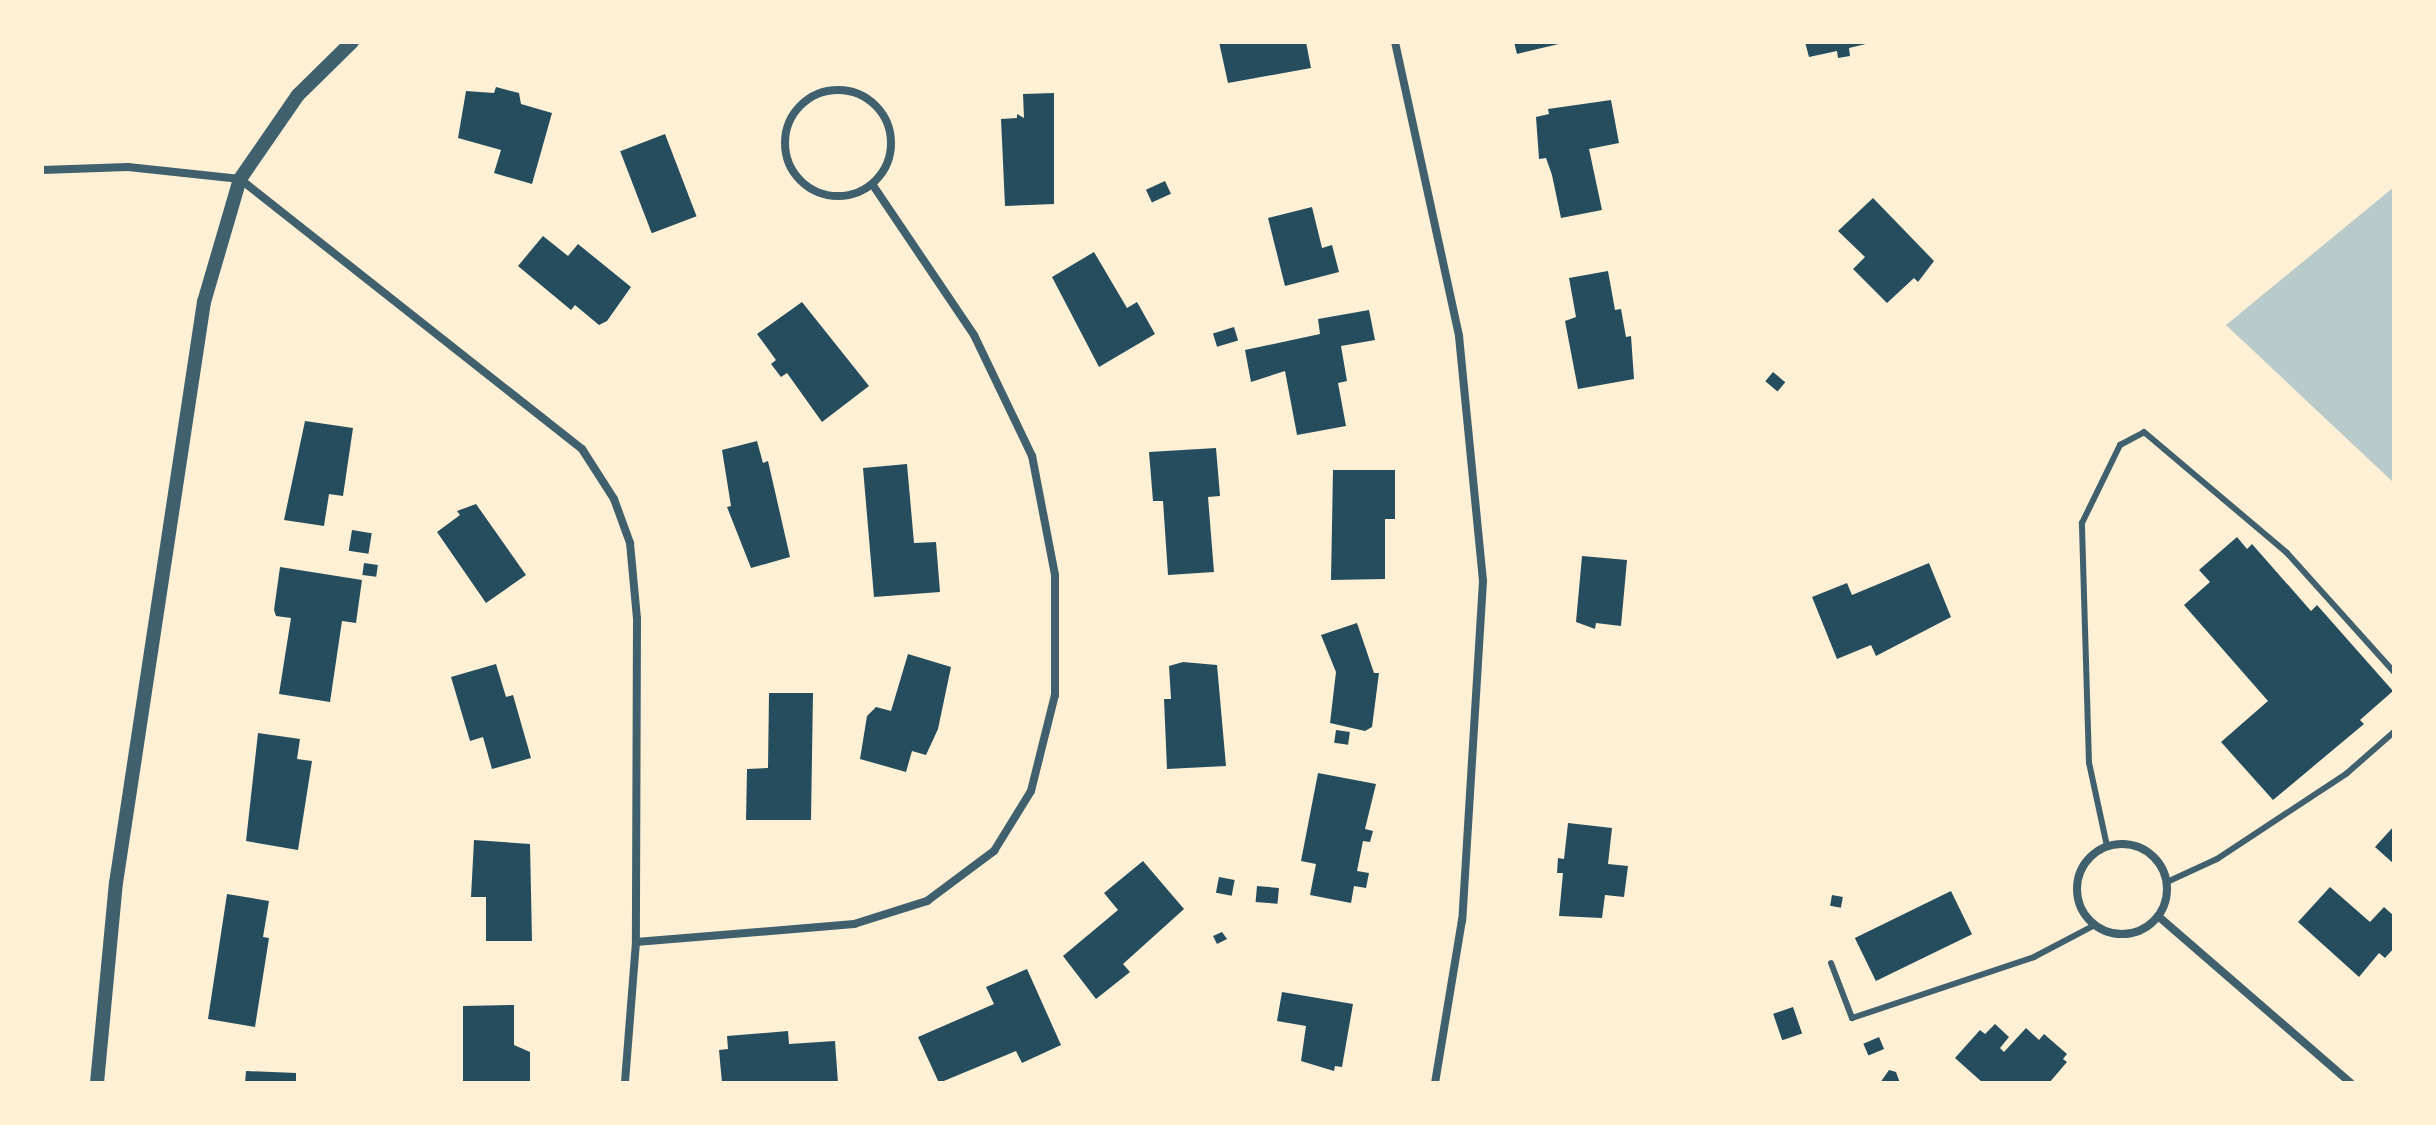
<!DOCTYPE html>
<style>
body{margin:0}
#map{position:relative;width:2436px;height:1125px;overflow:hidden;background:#fdf0d5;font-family:Quicksand,sans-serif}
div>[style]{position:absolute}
.green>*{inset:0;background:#b9caca}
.building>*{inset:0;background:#264d5e;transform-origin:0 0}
.service>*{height:6px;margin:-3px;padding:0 3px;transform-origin:3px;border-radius:3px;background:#3f606c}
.minor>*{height:8px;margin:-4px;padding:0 4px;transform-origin:4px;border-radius:4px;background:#3f606c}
.minor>.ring{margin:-4px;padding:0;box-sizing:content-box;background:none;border:8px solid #3f606c;border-radius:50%}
.tertiary>*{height:14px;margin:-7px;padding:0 7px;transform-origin:7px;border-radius:7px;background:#3f606c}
span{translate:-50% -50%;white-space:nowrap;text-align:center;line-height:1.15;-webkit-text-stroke:8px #fdf0d5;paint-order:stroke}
.frame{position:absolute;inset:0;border:44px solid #fdf0d5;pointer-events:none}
</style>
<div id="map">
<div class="green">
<div style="clip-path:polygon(2394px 187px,2394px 483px,2226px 325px)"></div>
</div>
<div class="building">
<div style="clip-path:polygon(1219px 42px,1306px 42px,1311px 68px,1228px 83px)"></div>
<div style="clip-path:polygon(1514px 42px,1563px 42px,1563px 43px,1517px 54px)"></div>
<div style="clip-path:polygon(1805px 42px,1870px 42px,1870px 43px,1849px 48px,1850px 56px,1838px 58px,1837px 51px,1809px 57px)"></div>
<div style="clip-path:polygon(496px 87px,519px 93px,521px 104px,552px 113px,532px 184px,494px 173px,501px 150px,458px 138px,466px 91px,494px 93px)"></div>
<div style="clip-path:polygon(1054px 93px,1054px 204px,1005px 206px,1001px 119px,1017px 118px,1017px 114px,1024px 118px,1023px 94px)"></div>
<div style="clip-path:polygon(1611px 100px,1619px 143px,1589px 149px,1602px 210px,1561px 218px,1552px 175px,1546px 158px,1539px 159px,1536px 117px,1549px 114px,1548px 109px)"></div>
<div style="left:665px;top:134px;width:88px;height:48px;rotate:69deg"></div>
<div style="left:1165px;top:181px;width:14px;height:21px;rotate:65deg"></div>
<div style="clip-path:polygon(1873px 198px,1934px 261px,1918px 282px,1914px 278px,1887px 303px,1853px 269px,1865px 257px,1838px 231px)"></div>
<div style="clip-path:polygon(1312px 207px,1322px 248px,1332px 245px,1339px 272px,1285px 286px,1268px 218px)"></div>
<div style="clip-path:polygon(543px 236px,568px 256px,578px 244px,631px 287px,607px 321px,599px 325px,575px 305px,571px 310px,518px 266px)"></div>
<div style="clip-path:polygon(1094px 252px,1127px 308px,1137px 302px,1155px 334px,1099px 367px,1052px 277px)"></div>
<div style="clip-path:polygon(1608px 271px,1615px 310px,1621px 309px,1626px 337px,1631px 336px,1634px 379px,1578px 389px,1565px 321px,1576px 317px,1569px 278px)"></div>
<div style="clip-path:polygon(802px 302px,869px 386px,822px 422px,787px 373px,781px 377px,771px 364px,776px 360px,757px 334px)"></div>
<div style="clip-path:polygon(1369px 310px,1375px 340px,1341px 346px,1347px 381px,1338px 383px,1346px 426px,1297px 435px,1285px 371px,1251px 382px,1245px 350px,1320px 334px,1318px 319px)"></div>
<div style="left:1234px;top:327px;width:14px;height:22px;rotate:73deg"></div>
<div style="left:1773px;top:372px;width:16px;height:12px;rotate:40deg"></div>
<div style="clip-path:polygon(305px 421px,353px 428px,343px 496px,329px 494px,324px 526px,284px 520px)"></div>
<div style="clip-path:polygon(757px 441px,763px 463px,768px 461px,790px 557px,751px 568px,727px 507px,731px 506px,722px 450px)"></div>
<div style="clip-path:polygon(1216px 448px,1220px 496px,1208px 497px,1214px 572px,1168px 575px,1163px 501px,1153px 501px,1149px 452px)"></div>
<div style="clip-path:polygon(907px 464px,914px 543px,936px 542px,940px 592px,874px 597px,863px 468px)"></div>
<div style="clip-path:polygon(1333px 470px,1395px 470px,1395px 519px,1385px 519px,1385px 579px,1331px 580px)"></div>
<div style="clip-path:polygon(476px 504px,526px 575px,486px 603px,437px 532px,460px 515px,457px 511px)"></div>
<div style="left:352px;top:530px;width:20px;height:21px;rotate:9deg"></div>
<div style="clip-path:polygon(2237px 537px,2247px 549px,2252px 544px,2311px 611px,2317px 605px,2393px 691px,2360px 720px,2364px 724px,2273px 800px,2221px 742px,2268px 701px,2184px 605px,2210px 582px,2199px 570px)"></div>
<div style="clip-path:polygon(1582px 556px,1627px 560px,1621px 626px,1596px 623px,1595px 629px,1576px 622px)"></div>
<div style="left:364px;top:563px;width:14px;height:12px;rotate:8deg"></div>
<div style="clip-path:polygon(1929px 563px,1951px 617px,1876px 656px,1871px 645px,1837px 659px,1812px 597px,1847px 583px,1852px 595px)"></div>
<div style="clip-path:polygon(280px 567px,362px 580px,356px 623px,342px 621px,330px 702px,279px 694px,291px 618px,276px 616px,274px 610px)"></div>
<div style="clip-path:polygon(1357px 623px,1374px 673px,1379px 673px,1372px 727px,1365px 731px,1330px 723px,1336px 672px,1321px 635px)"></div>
<div style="clip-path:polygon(908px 654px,951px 667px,938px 729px,926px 755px,912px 751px,906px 772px,860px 759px,867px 716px,876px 707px,891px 711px)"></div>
<div style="clip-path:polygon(1183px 662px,1217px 665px,1226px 766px,1167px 769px,1164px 699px,1171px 699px,1169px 666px)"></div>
<div style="clip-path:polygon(496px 664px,506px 697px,513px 695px,531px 758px,492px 769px,483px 737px,470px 741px,451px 677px)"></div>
<div style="clip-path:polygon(769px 693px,813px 693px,811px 820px,746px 820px,747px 769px,768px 768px)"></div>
<div style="left:1336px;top:730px;width:14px;height:13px;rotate:8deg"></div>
<div style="clip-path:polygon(258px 733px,300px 739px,297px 759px,312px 761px,298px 850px,246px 841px)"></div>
<div style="clip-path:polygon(1318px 773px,1376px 784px,1365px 829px,1373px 831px,1370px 842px,1363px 841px,1357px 871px,1369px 873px,1366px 888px,1354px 886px,1351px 903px,1310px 895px,1316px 864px,1301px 861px)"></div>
<div style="clip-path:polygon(1568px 823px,1612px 828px,1608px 864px,1628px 866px,1624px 897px,1605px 895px,1602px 918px,1559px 916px,1563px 873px,1557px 873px,1558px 858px,1564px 859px)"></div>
<div style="clip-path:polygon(2394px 826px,2394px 864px,2375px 847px)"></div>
<div style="clip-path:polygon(474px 840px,530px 844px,532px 941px,486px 941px,486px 897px,471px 897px)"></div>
<div style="clip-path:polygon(1143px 861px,1184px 909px,1123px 964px,1130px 972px,1096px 999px,1063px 956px,1118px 910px,1104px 893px)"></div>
<div style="left:1219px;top:877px;width:16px;height:16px;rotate:11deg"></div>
<div style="left:1257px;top:886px;width:22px;height:16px;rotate:5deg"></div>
<div style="clip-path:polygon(2330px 887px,2370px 922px,2384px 907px,2394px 916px,2394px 948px,2385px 958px,2379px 953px,2359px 977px,2298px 922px)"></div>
<div style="left:1951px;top:891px;width:48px;height:107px;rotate:64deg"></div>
<div style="clip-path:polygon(227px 894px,269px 901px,263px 937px,269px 938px,255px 1027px,208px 1019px)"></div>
<div style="left:1832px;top:895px;width:11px;height:11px;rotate:10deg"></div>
<div style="clip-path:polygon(1222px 932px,1227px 939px,1217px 944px,1213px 936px)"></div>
<div style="clip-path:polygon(1027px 969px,1061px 1045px,1022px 1063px,1016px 1051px,939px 1083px,918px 1037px,994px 1004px,986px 987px)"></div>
<div style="clip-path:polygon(1282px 992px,1353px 1004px,1342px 1067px,1335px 1066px,1334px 1071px,1301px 1061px,1306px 1026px,1277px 1021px)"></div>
<div style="clip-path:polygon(514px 1005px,514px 1045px,530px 1052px,530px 1083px,463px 1083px,463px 1006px)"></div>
<div style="left:1793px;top:1007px;width:28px;height:21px;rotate:71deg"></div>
<div style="clip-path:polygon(1995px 1024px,2009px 1037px,2000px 1048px,2004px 1052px,2026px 1028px,2039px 1040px,2044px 1034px,2067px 1054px,2063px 1059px,2067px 1062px,2049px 1083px,1983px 1083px,1955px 1058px,1980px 1030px,1985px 1034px)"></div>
<div style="clip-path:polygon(788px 1031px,789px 1044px,835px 1041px,838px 1083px,722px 1083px,719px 1050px,728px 1049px,727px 1036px)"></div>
<div style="left:1879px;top:1037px;width:13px;height:17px;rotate:67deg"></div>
<div style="clip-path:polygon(1889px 1070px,1896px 1072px,1900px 1083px,1880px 1083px)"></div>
<div style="clip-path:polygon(246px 1071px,296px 1073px,296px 1083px,245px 1083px)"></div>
</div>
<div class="service">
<div style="left:2107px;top:846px;width:85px;rotate:-102.2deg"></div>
<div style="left:2089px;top:763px;width:240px;rotate:-91.7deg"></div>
<div style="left:2082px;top:523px;width:87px;rotate:-64deg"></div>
<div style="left:2120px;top:445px;width:27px;rotate:-28deg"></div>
<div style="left:2144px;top:432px;width:187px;rotate:40.2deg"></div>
<div style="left:2287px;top:553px;width:160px;rotate:48deg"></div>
<div style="left:2167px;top:882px;width:55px;rotate:-24.7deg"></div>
<div style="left:2217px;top:859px;width:154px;rotate:-33.4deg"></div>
<div style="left:2346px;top:774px;width:64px;rotate:-41.2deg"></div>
<div style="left:1831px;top:963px;width:59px;rotate:69.1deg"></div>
<div style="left:1852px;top:1018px;width:192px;rotate:-18.5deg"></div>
<div style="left:2034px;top:957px;width:69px;rotate:-27.7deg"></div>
</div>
<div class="minor">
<div style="left:1395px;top:42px;width:301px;rotate:77.7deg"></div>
<div style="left:1459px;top:336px;width:246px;rotate:84.4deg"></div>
<div style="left:1483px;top:581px;width:340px;rotate:93.5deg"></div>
<div style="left:1462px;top:920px;width:165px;rotate:99.4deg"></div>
<div class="ring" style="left:785px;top:90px;width:98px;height:98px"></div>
<div style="left:42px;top:170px;width:86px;rotate:-2deg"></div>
<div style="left:128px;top:167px;width:113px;rotate:6.1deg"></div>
<div style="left:240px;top:179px;width:436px;rotate:38.3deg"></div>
<div style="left:582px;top:449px;width:59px;rotate:57.4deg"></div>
<div style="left:614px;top:499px;width:47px;rotate:70deg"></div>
<div style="left:630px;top:543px;width:76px;rotate:84.7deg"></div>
<div style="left:637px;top:619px;width:323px;rotate:90.2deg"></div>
<div style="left:636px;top:942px;width:141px;rotate:94.5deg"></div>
<div class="ring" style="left:2077px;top:844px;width:82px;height:82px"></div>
<div style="left:2158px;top:916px;width:255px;rotate:40.9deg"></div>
<div style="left:636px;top:942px;width:219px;rotate:-4.7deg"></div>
<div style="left:854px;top:924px;width:77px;rotate:-17.5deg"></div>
<div style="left:927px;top:901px;width:84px;rotate:-36.7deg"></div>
<div style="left:994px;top:851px;width:70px;rotate:-58.3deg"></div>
<div style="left:1031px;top:791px;width:99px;rotate:-76deg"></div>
<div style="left:1055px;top:695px;width:120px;rotate:-90deg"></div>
<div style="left:1055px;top:575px;width:121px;rotate:-100.9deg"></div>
<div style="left:1032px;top:456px;width:134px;rotate:-115.6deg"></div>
<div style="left:974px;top:335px;width:182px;rotate:-124deg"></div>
</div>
<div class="tertiary">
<div style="left:97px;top:1083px;width:201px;rotate:-84.6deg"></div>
<div style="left:116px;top:883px;width:588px;rotate:-81.39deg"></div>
<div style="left:204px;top:302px;width:128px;rotate:-73.7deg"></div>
<div style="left:240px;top:179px;width:102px;rotate:-55.4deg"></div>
<div style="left:298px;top:95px;width:76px;rotate:-44.5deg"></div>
</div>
<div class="frame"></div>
</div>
